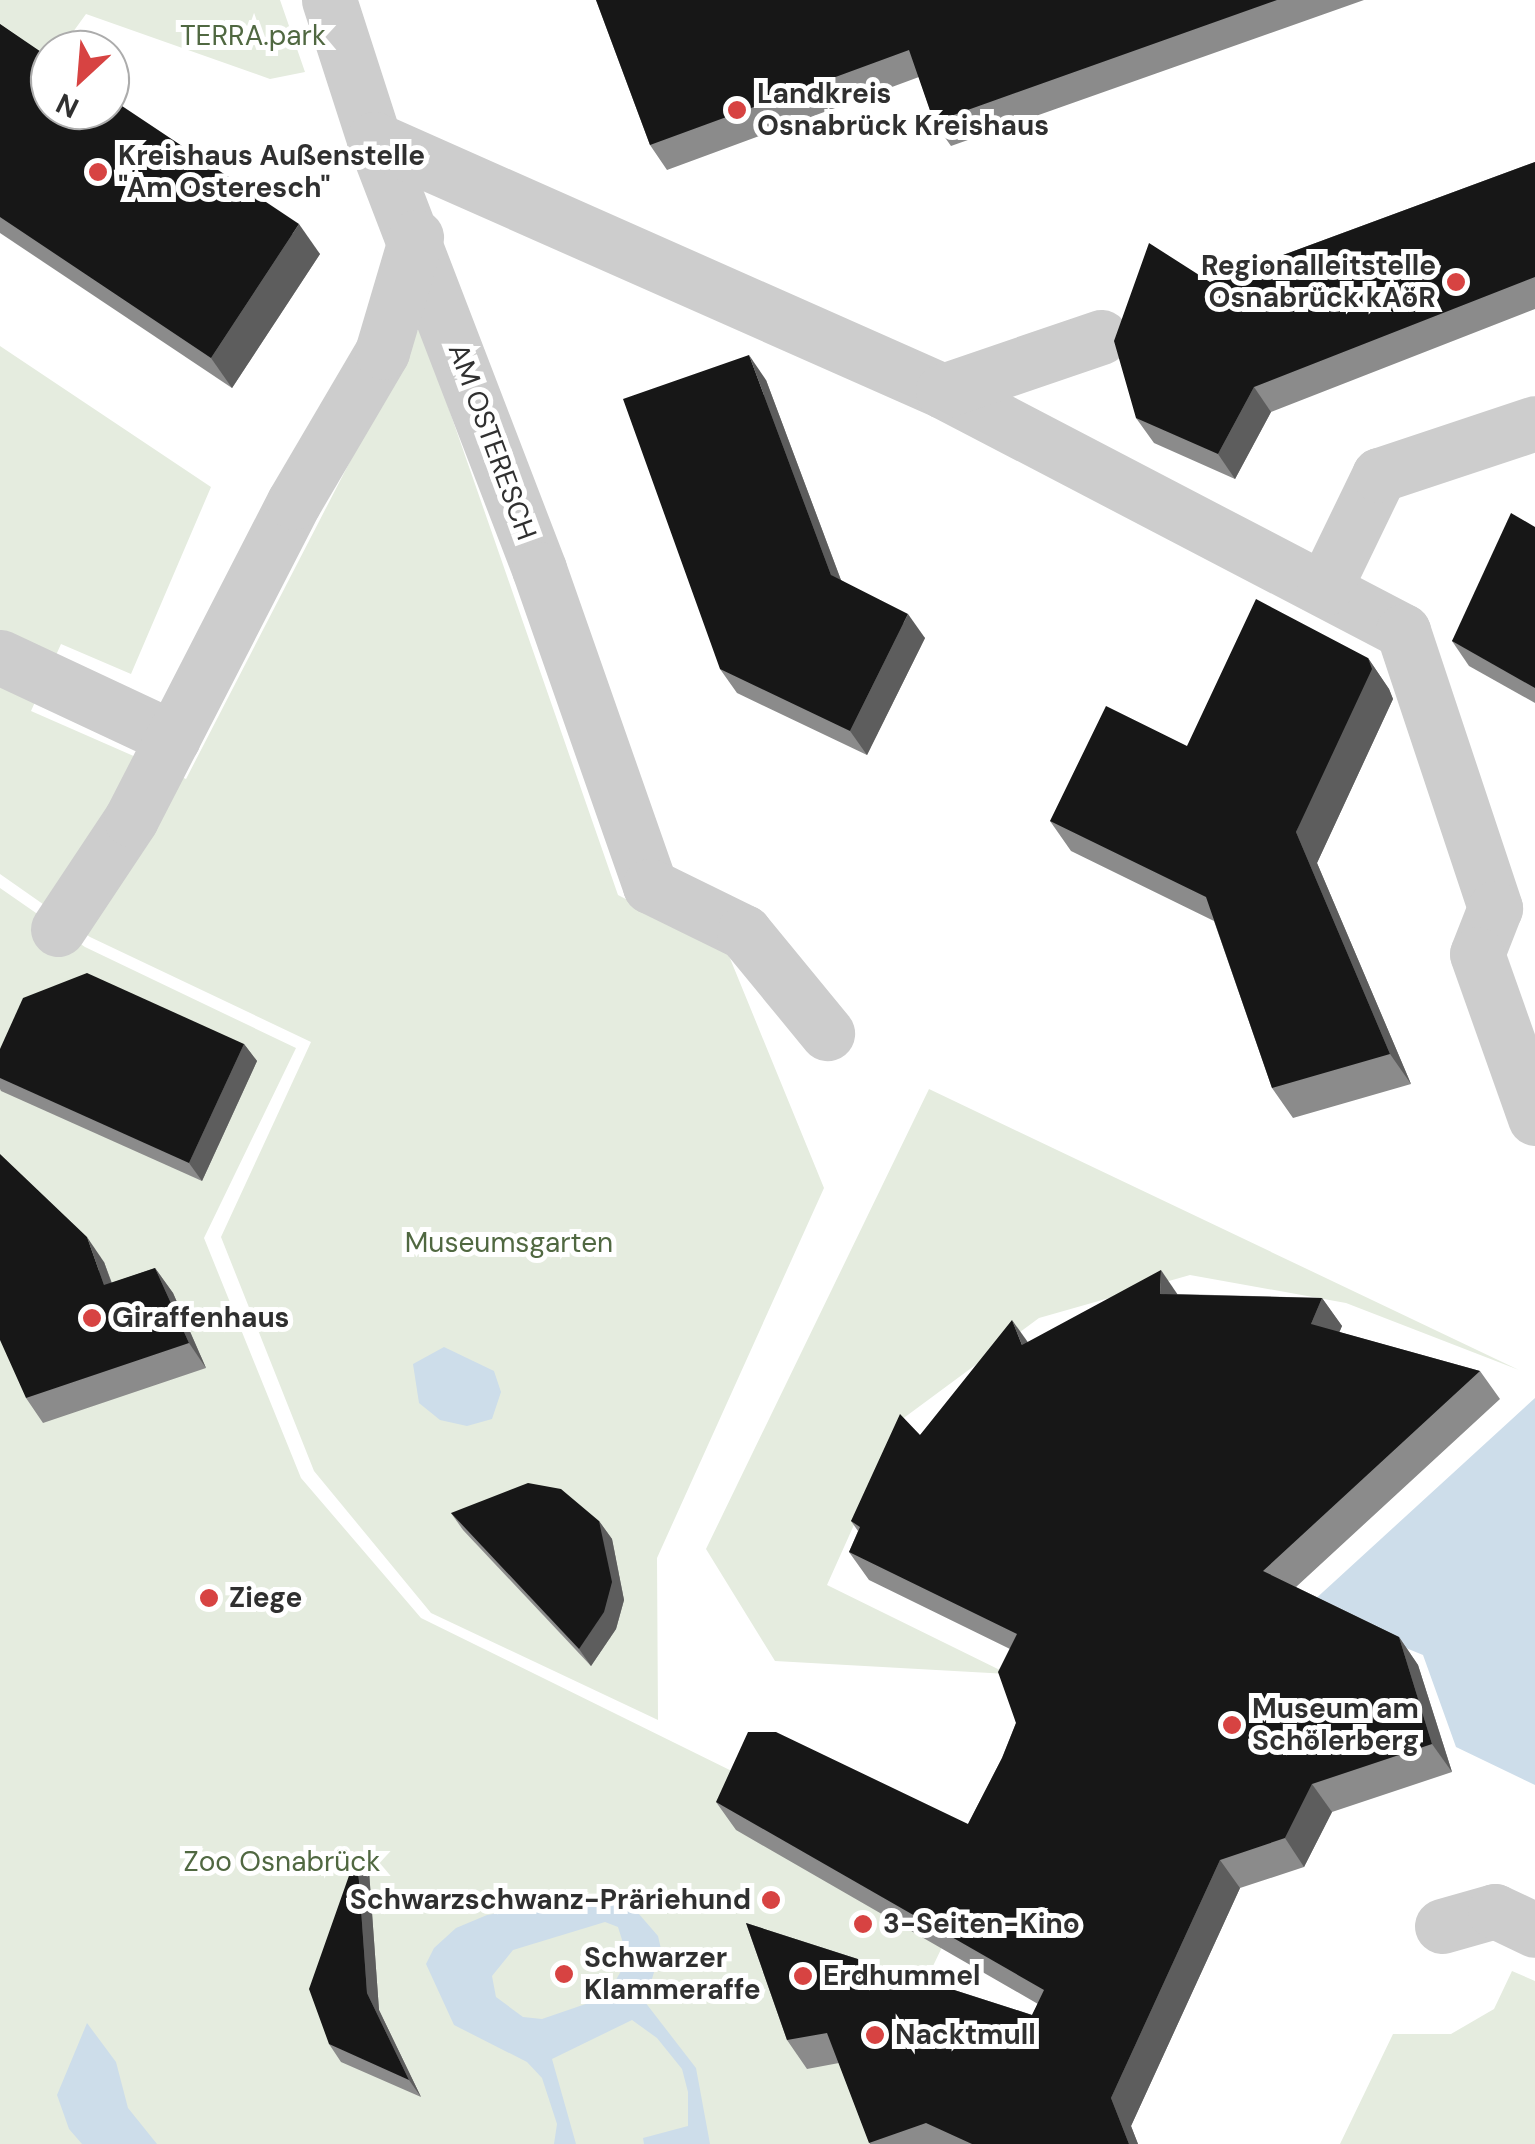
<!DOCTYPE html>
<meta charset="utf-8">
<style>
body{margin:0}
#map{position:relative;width:1535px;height:2144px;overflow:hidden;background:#fff;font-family:"DM Sans",sans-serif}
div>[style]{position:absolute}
.green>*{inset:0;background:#e5ecdf}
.water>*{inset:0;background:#cdddea}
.minor>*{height:55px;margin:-27.5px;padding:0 27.5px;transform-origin:27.5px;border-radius:27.5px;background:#cdcdcd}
.wall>*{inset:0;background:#8b8b8b}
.shaded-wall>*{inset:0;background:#5d5d5d}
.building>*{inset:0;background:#171717}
.dots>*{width:28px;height:28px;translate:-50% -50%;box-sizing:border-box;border:5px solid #fff;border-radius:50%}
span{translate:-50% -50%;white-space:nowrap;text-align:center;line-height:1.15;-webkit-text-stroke:10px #fff;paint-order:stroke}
.park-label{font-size:28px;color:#506841}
.poi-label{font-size:28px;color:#303030;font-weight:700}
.left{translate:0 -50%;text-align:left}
.right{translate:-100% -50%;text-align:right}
.street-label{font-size:28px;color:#303030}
.north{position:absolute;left:30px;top:30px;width:100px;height:100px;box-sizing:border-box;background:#fff;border:2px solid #acacac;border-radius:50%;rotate:206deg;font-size:28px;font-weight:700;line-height:40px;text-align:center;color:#303030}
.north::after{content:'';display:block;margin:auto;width:35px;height:45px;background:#d74342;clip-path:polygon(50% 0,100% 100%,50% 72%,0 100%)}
</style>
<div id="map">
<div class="green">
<div style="clip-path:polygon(0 0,280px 0,305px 72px,270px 79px,86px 14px,60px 50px,50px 50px,50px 64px,0 40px)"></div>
<div style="clip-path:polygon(420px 326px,618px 895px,727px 951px,824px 1188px,657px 1558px,658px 1720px,431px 1613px,314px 1471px,221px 1237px,311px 1042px,90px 937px,0 874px,0 346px,211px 487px,131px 674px,61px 644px,31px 711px,186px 779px)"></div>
<div style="clip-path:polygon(0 888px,85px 947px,296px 1048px,204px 1238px,301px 1478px,421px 1618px,750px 1780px,990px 1847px,865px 2108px,878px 2144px,0 2144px)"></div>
<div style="clip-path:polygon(929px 1089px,1519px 1370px,1346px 1303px,1190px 1275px,1039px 1318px,901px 1420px,827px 1585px,1008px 1674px,775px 1661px,706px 1549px)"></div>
<div style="clip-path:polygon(1512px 1971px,1535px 1981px,1535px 2144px,1340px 2144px,1393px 2034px,1451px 2034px,1494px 2009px)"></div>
</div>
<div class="water">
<div style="clip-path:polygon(444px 1347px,494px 1371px,501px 1392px,492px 1419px,467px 1426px,440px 1420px,419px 1403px,413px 1364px)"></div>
<div style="clip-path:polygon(1535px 1398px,1535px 1785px,1456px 1747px,1423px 1655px,1357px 1628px,1276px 1635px)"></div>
<div style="clip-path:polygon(evenodd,581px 1899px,626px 1899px,658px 1936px,661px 1949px,645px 2002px,696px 2068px,710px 2144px,644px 2144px,643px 2138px,688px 2126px,688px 2092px,682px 2069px,657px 2038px,632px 2020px,552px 2059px,576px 2144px,554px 2144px,557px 2124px,542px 2078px,527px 2062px,454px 2025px,426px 1964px,434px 1948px,456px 1928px,487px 1915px,581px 1899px,605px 1922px,618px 1927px,628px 1959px,606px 1997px,542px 2019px,523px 2017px,496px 1997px,492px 1976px,513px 1950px,605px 1922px)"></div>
<div style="clip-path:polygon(87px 2023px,116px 2062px,128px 2108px,157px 2144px,82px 2144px,69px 2129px,57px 2095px)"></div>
</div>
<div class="minor">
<div style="left:329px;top:0;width:146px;rotate:72.1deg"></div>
<div style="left:374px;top:139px;width:461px;rotate:69deg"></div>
<div style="left:539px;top:569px;width:336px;rotate:70.7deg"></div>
<div style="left:650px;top:886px;width:105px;rotate:26.1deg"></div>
<div style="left:744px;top:932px;width:131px;rotate:50.6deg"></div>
<div style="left:374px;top:139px;width:622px;rotate:23.89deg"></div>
<div style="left:943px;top:391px;width:519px;rotate:27.55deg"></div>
<div style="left:1403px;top:631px;width:292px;rotate:71.6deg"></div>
<div style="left:1495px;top:908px;width:49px;rotate:111.4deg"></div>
<div style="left:1477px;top:954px;width:174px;rotate:70.5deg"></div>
<div style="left:943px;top:391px;width:167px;rotate:-18.9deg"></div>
<div style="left:1324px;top:589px;width:127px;rotate:-64.2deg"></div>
<div style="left:1379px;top:475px;width:164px;rotate:-18.4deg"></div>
<div style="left:0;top:657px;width:191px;rotate:25.1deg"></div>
<div style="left:58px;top:929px;width:132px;rotate:-56.4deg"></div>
<div style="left:131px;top:819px;width:356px;rotate:-62.8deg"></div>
<div style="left:294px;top:502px;width:174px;rotate:-59.6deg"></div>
<div style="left:382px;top:352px;width:120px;rotate:-73.5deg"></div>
<div style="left:1442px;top:1926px;width:55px;rotate:-15.8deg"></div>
<div style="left:1495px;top:1911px;width:44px;rotate:25.4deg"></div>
</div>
<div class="wall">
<div style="clip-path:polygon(596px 0,1364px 0,951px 146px,934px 122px,919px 77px,667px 170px,650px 145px)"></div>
<div style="clip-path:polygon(0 24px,320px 254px,232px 388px,0 233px)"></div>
<div style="clip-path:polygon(1535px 162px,1535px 309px,1271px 412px,1235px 479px,1154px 443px,1136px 418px,1210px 282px)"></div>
<div style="clip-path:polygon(766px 380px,841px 580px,925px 638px,867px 755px,737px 693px,720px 669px)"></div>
<div style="clip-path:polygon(1535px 527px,1535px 703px,1469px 666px,1452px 641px)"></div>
<div style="clip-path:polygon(1368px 658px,1389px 689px,1393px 699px,1317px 863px,1411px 1084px,1293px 1118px,1272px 1088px,1214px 921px,1071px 851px,1050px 821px,1187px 746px)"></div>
<div style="clip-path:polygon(244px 1044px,257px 1061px,202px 1181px,1px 1091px,0 1089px,0 1049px)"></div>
<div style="clip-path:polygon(104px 1262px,112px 1283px,155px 1268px,173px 1293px,206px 1368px,43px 1423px,26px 1398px)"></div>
<div style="clip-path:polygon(1178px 1294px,1322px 1298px,1342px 1326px,1339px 1332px,1480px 1371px,1500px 1399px,1296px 1587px,1399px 1637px,1418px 1665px,1452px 1772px,1332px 1812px,1304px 1867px,1240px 1888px,1131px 2126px,1138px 2144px,870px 2144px,839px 2063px,807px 2069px,787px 2040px,746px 1923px,1032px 2015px,1038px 2004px,736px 1830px,716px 1802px,968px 1824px,1002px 1758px,1016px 1723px,1010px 1649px,869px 1580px,849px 1552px,858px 1531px,851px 1521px,920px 1435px,1028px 1342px)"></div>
<div style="clip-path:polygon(451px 1513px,599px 1521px,612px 1539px,624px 1600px,616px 1629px,591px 1666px,463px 1530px)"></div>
<div style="clip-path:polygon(369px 1871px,379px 2010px,421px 2097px,341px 2062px,329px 2044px)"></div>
</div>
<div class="shaded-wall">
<div style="clip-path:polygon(299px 224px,320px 254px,232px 388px,211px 358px)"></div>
<div style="clip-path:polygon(749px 355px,766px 380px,848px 599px,831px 575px)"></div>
<div style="clip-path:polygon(1254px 387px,1271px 412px,1235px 479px,1218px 454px)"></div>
<div style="clip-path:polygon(908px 614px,925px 638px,867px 755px,850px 731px)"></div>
<div style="clip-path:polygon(1368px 658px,1389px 689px,1393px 699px,1317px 863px,1411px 1084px,1390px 1054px,1296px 832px)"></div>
<div style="clip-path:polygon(244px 1044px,257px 1061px,202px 1181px,189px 1163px)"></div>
<div style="clip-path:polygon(87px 1237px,104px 1262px,121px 1310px,104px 1285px)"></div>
<div style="clip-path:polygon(155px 1268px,173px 1293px,206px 1368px,189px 1343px)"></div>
<div style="clip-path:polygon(1161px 1270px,1180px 1298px,1160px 1294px)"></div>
<div style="clip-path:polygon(1322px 1298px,1342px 1326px,1331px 1352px,1311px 1324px)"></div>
<div style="clip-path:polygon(1012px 1320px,1032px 1348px,1022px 1345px)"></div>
<div style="clip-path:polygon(599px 1521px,612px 1539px,624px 1600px,616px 1629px,591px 1666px,579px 1649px)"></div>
<div style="clip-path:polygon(1399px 1637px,1418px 1665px,1452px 1772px,1432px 1744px)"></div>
<div style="clip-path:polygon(1312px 1784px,1332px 1812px,1304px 1867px,1285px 1838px)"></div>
<div style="clip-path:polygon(357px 1853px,369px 1871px,379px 2010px,421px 2097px,409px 2080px,367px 1993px)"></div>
<div style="clip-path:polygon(1220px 1860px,1240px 1888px,1131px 2126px,1138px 2144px,1129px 2144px,1111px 2098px)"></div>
</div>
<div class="building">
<div style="clip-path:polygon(596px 0,1277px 0,934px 122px,909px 50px,650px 145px)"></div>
<div style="clip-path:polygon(0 24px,50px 58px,50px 110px,110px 110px,110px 98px,299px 224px,211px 358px,0 217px)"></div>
<div style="clip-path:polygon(1535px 162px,1535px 277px,1254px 387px,1218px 454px,1136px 418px,1114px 341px,1149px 243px,1210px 282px)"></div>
<div style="clip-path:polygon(749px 355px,831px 575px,908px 614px,850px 731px,720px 669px,623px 399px)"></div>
<div style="clip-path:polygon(1511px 513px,1535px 527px,1535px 688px,1452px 641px)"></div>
<div style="clip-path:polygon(1256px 599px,1368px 658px,1372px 669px,1296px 832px,1390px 1054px,1272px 1088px,1206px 897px,1050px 821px,1106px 706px,1187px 746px)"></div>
<div style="clip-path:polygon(87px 973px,244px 1044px,189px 1163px,0 1078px,0 1049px,23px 998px)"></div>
<div style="clip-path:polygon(0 1154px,87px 1237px,104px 1285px,155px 1268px,189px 1343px,26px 1398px,0 1340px)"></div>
<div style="clip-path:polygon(1161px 1270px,1160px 1294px,1322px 1298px,1311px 1324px,1480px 1371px,1263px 1571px,1399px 1637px,1432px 1744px,1312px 1784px,1285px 1838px,1220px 1860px,1111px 2098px,1129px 2144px,972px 2144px,926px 2123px,869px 2143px,827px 2033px,787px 2040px,746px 1923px,1032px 2015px,1044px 1990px,716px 1802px,748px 1732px,776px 1732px,968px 1824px,1002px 1758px,1016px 1723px,998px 1672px,1017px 1634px,849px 1552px,860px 1527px,851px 1521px,900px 1414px,920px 1435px,1012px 1320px,1022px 1345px)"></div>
<div style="clip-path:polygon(528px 1483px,561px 1489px,599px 1521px,612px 1582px,604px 1612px,579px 1649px,451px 1513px)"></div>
<div style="clip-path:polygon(357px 1853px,367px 1993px,409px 2080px,329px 2044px,309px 1989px)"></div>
</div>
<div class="dots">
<div style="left:737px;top:110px;background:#d74342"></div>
<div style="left:98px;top:172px;background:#d74342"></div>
<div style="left:1456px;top:282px;background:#d74342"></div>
<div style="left:92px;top:1318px;background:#d74342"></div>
<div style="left:209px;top:1598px;background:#d74342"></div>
<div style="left:1232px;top:1725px;background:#d74342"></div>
<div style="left:771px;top:1900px;background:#d74342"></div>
<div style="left:863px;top:1924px;background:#d74342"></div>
<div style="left:564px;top:1974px;background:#d74342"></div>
<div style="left:803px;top:1976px;background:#d74342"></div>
<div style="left:875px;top:2035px;background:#d74342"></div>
</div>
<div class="park-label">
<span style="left:253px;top:36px">TERRA.park</span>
<span style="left:509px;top:1243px">Museumsgarten</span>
<span style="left:282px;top:1862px">Zoo Osnabrück</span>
</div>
<div class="poi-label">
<span class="left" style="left:757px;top:110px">Landkreis<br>Osnabrück Kreishaus</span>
<span class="left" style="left:118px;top:172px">Kreishaus Außenstelle<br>"Am Osteresch"</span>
<span class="right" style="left:1436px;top:282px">Regionalleitstelle<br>Osnabrück kAöR</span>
<span class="left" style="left:112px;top:1318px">Giraffenhaus</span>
<span class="left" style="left:229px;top:1598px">Ziege</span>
<span class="left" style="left:1252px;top:1725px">Museum am<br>Schölerberg</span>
<span class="right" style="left:751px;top:1900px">Schwarzschwanz-Präriehund</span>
<span class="left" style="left:883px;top:1924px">3-Seiten-Kino</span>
<span class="left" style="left:584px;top:1974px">Schwarzer<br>Klammeraffe</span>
<span class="left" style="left:823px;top:1976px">Erdhummel</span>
<span class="left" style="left:895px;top:2035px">Nacktmull</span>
</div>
<div class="street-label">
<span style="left:492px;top:442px;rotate:70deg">AM OSTERESCH</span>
</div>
<div class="north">N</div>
</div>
